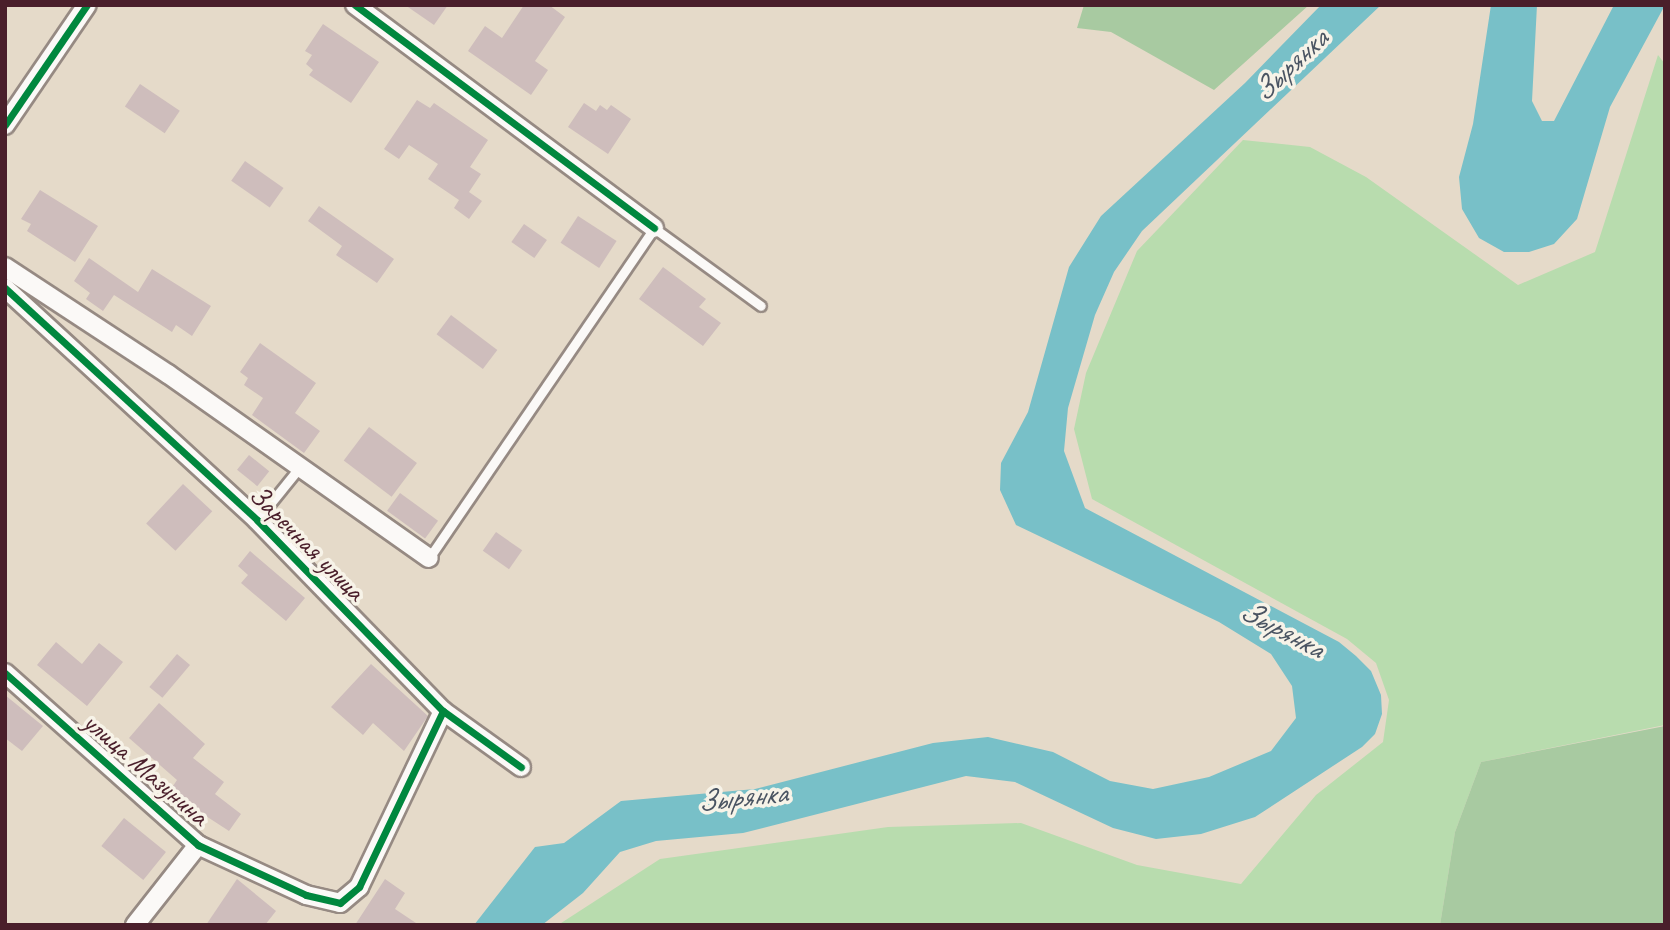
<!DOCTYPE html>
<meta charset="utf-8">
<style>
body{margin:0}
#map{position:relative;width:1670px;height:930px;overflow:hidden;background:#e5dac9;font-family:Caveat,sans-serif}
div>[style]{position:absolute}
.green>*{inset:0;background:#b8dcae}
.forest>*{inset:0;background:#a8caa1}
.water>*{inset:0;background:#78c0c8}
.building>*{inset:0;background:#cebdbc;transform-origin:0 0}
.roads{filter:drop-shadow(2px 0 #968a83) drop-shadow(-2px 0 #968a83) drop-shadow(0 2px #968a83) drop-shadow(0 -2px #968a83)}
.lane>*{height:9px;margin:-4.5px;padding:0 4.5px;transform-origin:4.5px;border-radius:4.5px;background:#fbf9f7}
.street>*{height:18px;margin:-9px;padding:0 9px;transform-origin:9px;border-radius:9px;background:#fbf9f7}
.cycleway>*{height:7px;margin:-3.5px;padding:0 3.5px;transform-origin:3.5px;border-radius:3.5px;background:#00873e}
span{translate:-50% -50%;white-space:nowrap;text-align:center;line-height:1.15;-webkit-text-stroke:7px #f7f3e8;paint-order:stroke}
.street-label{font-size:28px;color:#4a1f2b}
.water-label{font-size:30px;color:#4a5462;font-style:italic}
.frame{position:absolute;inset:0;border:7px solid #4a1f2b;pointer-events:none}
</style>
<div id="map">
<div class="green">
<div style="clip-path:polygon(1658px 55px,1665px 64px,1665px 725px,1481px 762px,1455px 832px,1440px 925px,558px 925px,660px 859px,888px 827px,1021px 823px,1137px 865px,1241px 884px,1316px 795px,1383px 742px,1389px 700px,1376px 663px,1347px 639px,1092px 499px,1074px 429px,1086px 373px,1137px 251px,1243px 140px,1310px 147px,1366px 177px,1518px 285px,1595px 252px)"></div>
</div>
<div class="forest">
<div style="clip-path:polygon(1084px 5px,1309px 5px,1214px 90px,1111px 32px,1077px 28px)"></div>
<div style="clip-path:polygon(1665px 726px,1665px 925px,1440px 925px,1455px 832px,1481px 762px)"></div>
</div>
<div class="water">
<div style="clip-path:polygon(1321px 5px,1381px 5px,1142px 231px,1114px 272px,1095px 315px,1068px 408px,1064px 451px,1085px 508px,1339px 642px,1356px 656px,1371px 671px,1381px 695px,1382px 714px,1375px 734px,1362px 747px,1255px 817px,1201px 834px,1156px 839px,1113px 828px,1015px 782px,966px 776px,743px 833px,656px 841px,620px 852px,583px 893px,542px 925px,474px 925px,535px 847px,564px 843px,621px 801px,755px 789px,933px 743px,988px 737px,1053px 752px,1110px 781px,1153px 789px,1209px 777px,1271px 751px,1296px 718px,1292px 686px,1271px 654px,1219px 622px,1016px 525px,1000px 490px,1001px 463px,1028px 412px,1069px 267px,1101px 216px,1245px 83px)"></div>
<div style="clip-path:polygon(1491px 5px,1537px 5px,1532px 101px,1542px 121px,1554px 121px,1614px 5px,1665px 5px,1610px 107px,1577px 219px,1554px 244px,1529px 252px,1504px 252px,1479px 238px,1462px 209px,1459px 177px,1473px 124px)"></div>
</div>
<div class="building">
<div style="clip-path:polygon(405px 5px,448px 5px,434px 25px)"></div>
<div style="clip-path:polygon(524px 5px,549px 5px,565px 17px,535px 61px,548px 70px,531px 95px,468px 51px,485px 26px,502px 38px)"></div>
<div style="clip-path:polygon(323px 24px,379px 62px,351px 103px,309px 75px,313px 70px,306px 64px,312px 55px,305px 51px)"></div>
<div style="left:140px;top:84px;width:48px;height:27px;rotate:34deg"></div>
<div style="clip-path:polygon(417px 100px,430px 108px,434px 103px,488px 140px,470px 167px,481px 174px,469px 192px,482px 201px,469px 219px,454px 208px,459px 200px,428px 179px,438px 164px,409px 145px,399px 159px,384px 149px)"></div>
<div style="clip-path:polygon(584px 103px,596px 111px,600px 105px,607px 110px,611px 105px,631px 119px,608px 154px,568px 127px)"></div>
<div style="left:245px;top:161px;width:47px;height:24px;rotate:35deg"></div>
<div style="clip-path:polygon(40px 190px,98px 226px,75px 262px,27px 231px,31px 224px,21px 219px)"></div>
<div style="clip-path:polygon(319px 206px,394px 259px,377px 283px,336px 255px,342px 246px,308px 221px)"></div>
<div style="left:578px;top:216px;width:46px;height:32px;rotate:33deg"></div>
<div style="left:524px;top:224px;width:28px;height:22px;rotate:35deg"></div>
<div style="clip-path:polygon(89px 258px,138px 292px,152px 269px,211px 306px,192px 336px,176px 325px,172px 332px,114px 295px,103px 311px,86px 299px,90px 293px,74px 281px)"></div>
<div style="clip-path:polygon(663px 267px,706px 299px,699px 307px,721px 323px,703px 346px,639px 299px)"></div>
<div style="left:451px;top:315px;width:58px;height:24px;rotate:37deg"></div>
<div style="clip-path:polygon(260px 343px,316px 383px,295px 413px,320px 431px,304px 453px,252px 415px,263px 398px,244px 385px,248px 378px,240px 372px)"></div>
<div style="left:369px;top:427px;width:60px;height:42px;rotate:37deg"></div>
<div style="left:249px;top:455px;width:26px;height:19px;rotate:39deg"></div>
<div style="left:183px;top:484px;width:40px;height:54px;rotate:43deg"></div>
<div style="left:400px;top:493px;width:47px;height:22px;rotate:36deg"></div>
<div style="left:496px;top:532px;width:32px;height:23px;rotate:35deg"></div>
<div style="clip-path:polygon(250px 551px,305px 598px,286px 621px,241px 583px,248px 575px,238px 566px)"></div>
<div style="clip-path:polygon(56px 642px,82px 664px,99px 643px,123px 662px,87px 706px,37px 665px)"></div>
<div style="left:177px;top:654px;width:17px;height:43px;rotate:40deg"></div>
<div style="clip-path:polygon(371px 664px,428px 716px,404px 751px,373px 723px,363px 735px,331px 707px)"></div>
<div style="clip-path:polygon(5px 695px,43px 726px,22px 751px,5px 738px)"></div>
<div style="clip-path:polygon(159px 703px,205px 744px,193px 758px,224px 782px,215px 794px,241px 814px,229px 831px,169px 792px,177px 780px,129px 738px)"></div>
<div style="left:124px;top:818px;width:54px;height:36px;rotate:39deg"></div>
<div style="clip-path:polygon(237px 879px,276px 911px,265px 925px,206px 925px)"></div>
<div style="clip-path:polygon(385px 879px,405px 893px,395px 909px,419px 925px,355px 925px)"></div>
</div>
<div class="roads">
<div class="lane">
<div style="left:257px;top:520px;width:67px;rotate:-51.1deg"></div>
<div style="left:429px;top:558px;width:399px;rotate:-55.7deg"></div>
<div style="left:654px;top:228px;width:132px;rotate:36.1deg"></div>
</div>
<div class="street">
<div style="left:355px;top:5px;width:373px;rotate:36.7deg"></div>
<div style="left:5px;top:125px;width:145px;rotate:-55.7deg"></div>
<div style="left:5px;top:267px;width:195px;rotate:33.3deg"></div>
<div style="left:168px;top:374px;width:319px;rotate:35.2deg"></div>
<div style="left:5px;top:288px;width:343px;rotate:42.6deg"></div>
<div style="left:257px;top:520px;width:267px;rotate:45.8deg"></div>
<div style="left:443px;top:711px;width:96px;rotate:35.7deg"></div>
<div style="left:5px;top:673px;width:259px;rotate:41.7deg"></div>
<div style="left:198px;top:845px;width:119px;rotate:24.8deg"></div>
<div style="left:306px;top:895px;width:35px;rotate:13deg"></div>
<div style="left:340px;top:903px;width:25px;rotate:-40deg"></div>
<div style="left:359px;top:887px;width:195px;rotate:-64.5deg"></div>
<div style="left:135px;top:925px;width:102px;rotate:-51.8deg"></div>
</div>
</div>
<div class="cycleway">
<div style="left:355px;top:5px;width:373px;rotate:36.7deg"></div>
<div style="left:5px;top:125px;width:145px;rotate:-55.7deg"></div>
<div style="left:5px;top:288px;width:343px;rotate:42.6deg"></div>
<div style="left:257px;top:520px;width:267px;rotate:45.8deg"></div>
<div style="left:443px;top:711px;width:96px;rotate:35.7deg"></div>
<div style="left:5px;top:673px;width:259px;rotate:41.7deg"></div>
<div style="left:198px;top:845px;width:119px;rotate:24.8deg"></div>
<div style="left:306px;top:895px;width:35px;rotate:13deg"></div>
<div style="left:340px;top:903px;width:25px;rotate:-40deg"></div>
<div style="left:359px;top:887px;width:195px;rotate:-64.5deg"></div>
</div>
<div class="street-label">
<span style="left:307px;top:543px;rotate:45deg">Заречная улица</span>
<span style="left:146px;top:769px;rotate:41deg">улица Мазунина</span>
</div>
<div class="water-label">
<span style="left:1290px;top:65px;rotate:-43deg">Зырянка</span>
<span style="left:1282px;top:629px;rotate:28deg">Зырянка</span>
<span style="left:742px;top:797px;rotate:-6deg">Зырянка</span>
</div>
<div class="frame"></div>
</div>
